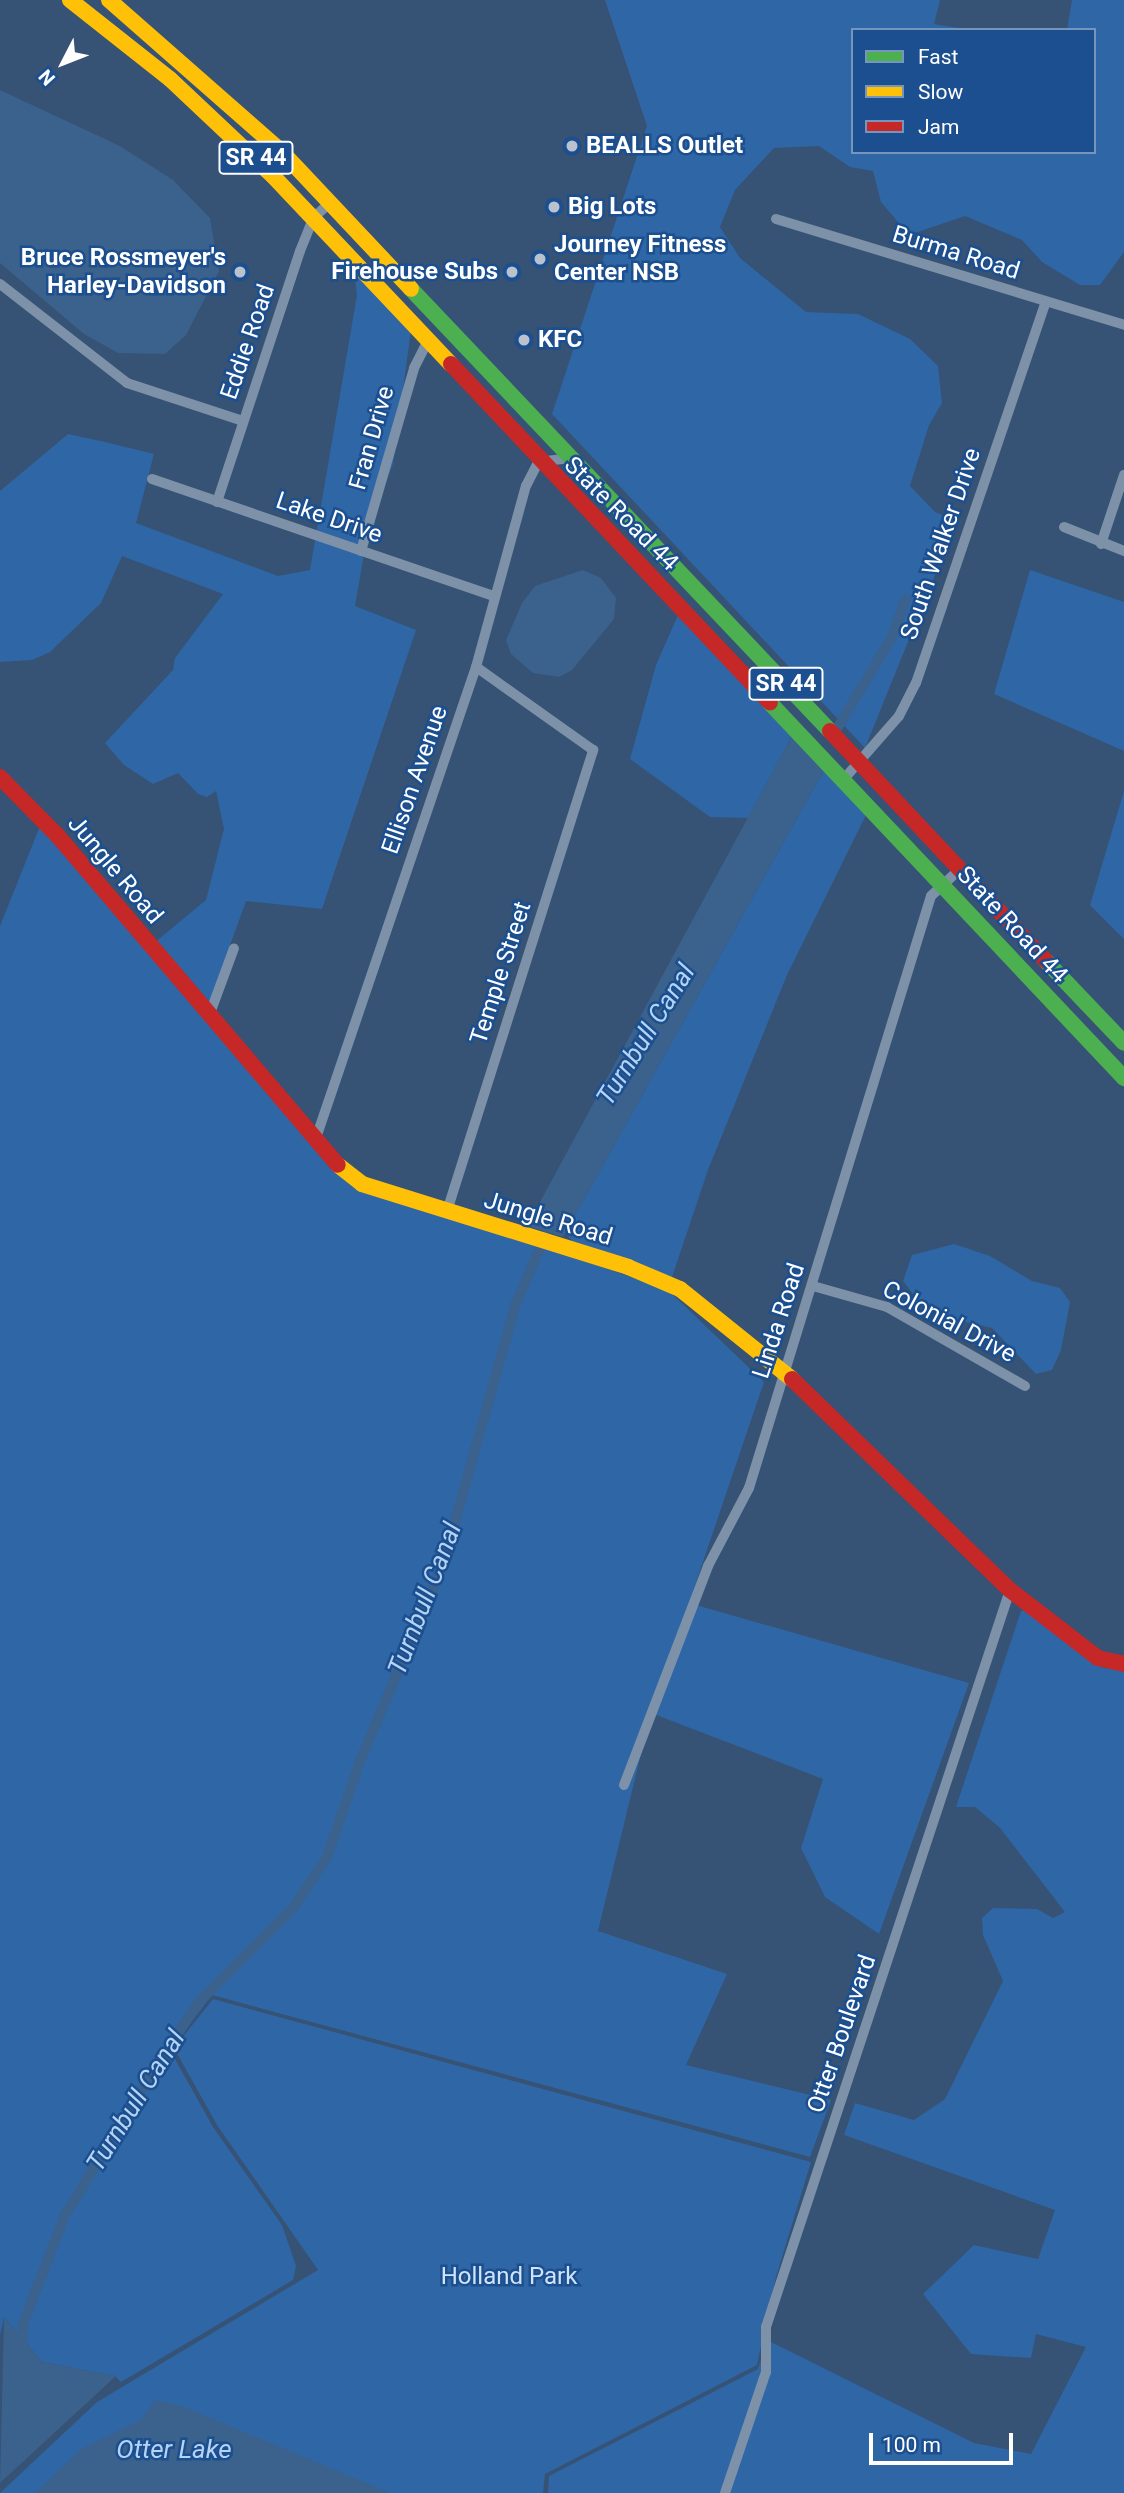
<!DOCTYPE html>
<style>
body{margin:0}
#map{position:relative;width:1124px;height:2493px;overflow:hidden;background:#365274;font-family:Roboto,sans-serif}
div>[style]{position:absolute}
.green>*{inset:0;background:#2f66a5}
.water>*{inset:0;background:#3b618d}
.canal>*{height:10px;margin:-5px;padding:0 5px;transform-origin:5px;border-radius:5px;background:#3b618d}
.street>*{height:10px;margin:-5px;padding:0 5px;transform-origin:5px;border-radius:5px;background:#7d92a8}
.fast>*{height:16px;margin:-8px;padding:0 8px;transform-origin:8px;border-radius:8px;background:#4caf50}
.slow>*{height:16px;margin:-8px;padding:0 8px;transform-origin:8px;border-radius:8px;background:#ffc107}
.jam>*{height:16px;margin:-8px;padding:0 8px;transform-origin:8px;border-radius:8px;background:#c62828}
.dots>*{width:19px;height:19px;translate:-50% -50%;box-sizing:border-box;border:4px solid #1b4f8f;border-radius:50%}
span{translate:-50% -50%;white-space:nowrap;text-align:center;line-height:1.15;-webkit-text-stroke:5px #1b4f8f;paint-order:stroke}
.shield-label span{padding:2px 5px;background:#1b4f8f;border:2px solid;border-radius:5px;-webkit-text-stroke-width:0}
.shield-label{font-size:23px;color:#fff;font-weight:700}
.poi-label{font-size:24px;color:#fff;font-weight:700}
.left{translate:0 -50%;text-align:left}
.right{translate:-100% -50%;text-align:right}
.street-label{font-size:24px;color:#fff}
.park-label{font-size:24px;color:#cfe3fa}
.water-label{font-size:26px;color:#b5d3f5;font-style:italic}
.legend{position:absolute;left:851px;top:28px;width:245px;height:126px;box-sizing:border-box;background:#1b4f8f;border:2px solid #7695bc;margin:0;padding:9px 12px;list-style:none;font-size:21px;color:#fff}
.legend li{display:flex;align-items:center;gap:14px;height:35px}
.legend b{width:35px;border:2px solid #7695bc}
.north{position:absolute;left:28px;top:28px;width:70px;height:70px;-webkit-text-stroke:5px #1b4f8f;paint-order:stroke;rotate:228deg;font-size:19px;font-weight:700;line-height:28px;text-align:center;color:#fff}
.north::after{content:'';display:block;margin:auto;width:24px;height:32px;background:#fff;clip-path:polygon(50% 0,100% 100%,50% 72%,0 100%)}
.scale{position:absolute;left:869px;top:2433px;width:144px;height:32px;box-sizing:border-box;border:4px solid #fff;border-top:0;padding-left:9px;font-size:21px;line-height:24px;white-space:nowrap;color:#fff;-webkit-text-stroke:5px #1b4f8f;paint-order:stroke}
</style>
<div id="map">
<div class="green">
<div style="clip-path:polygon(605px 0,940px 0,934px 24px,972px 30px,853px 30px,853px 152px,1094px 152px,1094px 30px,1067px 30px,1072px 0,1124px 0,1124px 252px,1100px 285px,1080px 285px,1042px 262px,1022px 240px,965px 216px,909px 235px,881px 202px,873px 171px,850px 167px,819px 146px,774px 148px,735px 190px,720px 227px,740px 258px,806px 312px,858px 314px,910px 339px,938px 366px,942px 403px,929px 425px,910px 486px,935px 512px,957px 521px,865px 748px,552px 414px,647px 126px)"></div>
<div style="clip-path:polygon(354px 270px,411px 330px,393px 464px,369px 526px,355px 606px,416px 630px,322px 909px,246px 901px,208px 1006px,154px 943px,206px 900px,224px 829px,216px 791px,207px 797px,198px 794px,178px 773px,153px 784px,124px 765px,105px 743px,173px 670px,175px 658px,223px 594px,122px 556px,101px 603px,50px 652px,32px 660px,0 662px,0 491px,68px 434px,105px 442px,154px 454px,136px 523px,278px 576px,310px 570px,357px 295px)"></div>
<div style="clip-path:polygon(1030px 570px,1124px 602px,1124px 751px,994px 694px)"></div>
<div style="clip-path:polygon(678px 615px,792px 736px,748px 818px,710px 817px,630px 759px,656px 665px)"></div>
<div style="clip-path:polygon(824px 770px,866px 815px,787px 975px,708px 1170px,671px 1280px,577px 1246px,565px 1233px)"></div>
<div style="clip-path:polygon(1124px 791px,1124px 939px,1090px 905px)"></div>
<div style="clip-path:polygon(40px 826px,339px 1175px,668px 1290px,764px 1382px,689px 1603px,969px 1683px,879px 1934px,825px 1897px,801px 1848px,823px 1779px,651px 1713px,598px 1931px,727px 1974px,686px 2065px,831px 2100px,810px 2157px,212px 1995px,170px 2050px,213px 2127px,282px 2225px,296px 2266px,293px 2280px,121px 2382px,115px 2376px,42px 2362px,4px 2317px,0 2336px,0 926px)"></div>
<div style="clip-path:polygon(954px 1244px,990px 1256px,1032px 1281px,1060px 1288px,1070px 1302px,1061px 1350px,1052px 1370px,1036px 1374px,992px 1328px,943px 1317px,917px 1299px,903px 1281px,912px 1255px)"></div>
<div style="clip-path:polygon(1026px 1609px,1104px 1668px,1124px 1669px,1124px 2493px,548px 2493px,549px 2476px,758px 2369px,767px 2340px,974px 2443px,1031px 2454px,1086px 2347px,1036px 2334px,1031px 2358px,971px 2354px,923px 2294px,974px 2245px,1038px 2259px,1055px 2210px,844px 2135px,855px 2103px,914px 2120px,945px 2099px,1003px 1981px,983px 1935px,982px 1918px,993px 1908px,1037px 1909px,1053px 1918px,1065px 1912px,1000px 1828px,975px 1807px,956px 1807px,1021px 1611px)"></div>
<div style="clip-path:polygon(213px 1999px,811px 2162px,776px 2277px,757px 2365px,545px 2474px,543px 2493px,0 2493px,97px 2402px,318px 2270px,217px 2125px,174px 2048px)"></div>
</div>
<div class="water">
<div style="clip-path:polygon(0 90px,120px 146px,173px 180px,210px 218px,219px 271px,186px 335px,165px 354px,118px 353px,84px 334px,0 263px)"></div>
<div style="clip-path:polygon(583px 570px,601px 578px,616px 598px,614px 619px,572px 670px,559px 677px,533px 673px,511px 654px,506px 640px,522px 603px,535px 586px)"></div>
<div style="clip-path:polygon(792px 736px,824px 770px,563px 1237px,527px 1226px)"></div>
<div style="clip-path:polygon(4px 2317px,42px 2362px,116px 2376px,0 2483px)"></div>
<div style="clip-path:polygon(155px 2400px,182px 2406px,390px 2493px,35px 2493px,81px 2449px,142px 2419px)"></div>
</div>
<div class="canal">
<div style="left:838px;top:727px;width:105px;rotate:-59deg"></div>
<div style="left:892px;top:637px;width:40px;rotate:-69.8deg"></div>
<div style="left:22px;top:2353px;width:29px;rotate:-88deg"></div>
<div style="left:23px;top:2324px;width:115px;rotate:-69deg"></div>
<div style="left:64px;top:2217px;width:171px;rotate:-58.6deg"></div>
<div style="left:153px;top:2071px;width:82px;rotate:-56.5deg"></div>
<div style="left:198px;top:2003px;width:134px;rotate:-45deg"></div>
<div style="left:293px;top:1908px;width:61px;rotate:-56.3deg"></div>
<div style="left:327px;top:1857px;width:102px;rotate:-71deg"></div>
<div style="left:360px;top:1761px;width:210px;rotate:-67deg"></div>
<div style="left:442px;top:1568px;width:272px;rotate:-74.4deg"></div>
<div style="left:515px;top:1306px;width:76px;rotate:-66.8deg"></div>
</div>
<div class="street">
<div style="left:776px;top:219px;width:364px;rotate:16.9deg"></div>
<div style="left:0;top:284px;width:161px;rotate:37.9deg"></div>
<div style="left:127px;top:383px;width:122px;rotate:18.1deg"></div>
<div style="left:152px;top:479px;width:361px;rotate:18.9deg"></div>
<div style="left:217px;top:502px;width:264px;rotate:-71.7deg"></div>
<div style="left:300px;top:251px;width:35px;rotate:-68deg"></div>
<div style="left:313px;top:218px;width:24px;rotate:-42deg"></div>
<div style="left:1064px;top:527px;width:65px;rotate:21.8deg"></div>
<div style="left:1101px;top:544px;width:73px;rotate:-71.6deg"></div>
<div style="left:361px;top:551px;width:191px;rotate:-73.8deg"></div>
<div style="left:414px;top:368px;width:31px;rotate:-63deg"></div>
<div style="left:843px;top:780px;width:85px;rotate:-48.8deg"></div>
<div style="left:899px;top:716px;width:37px;rotate:-63deg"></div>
<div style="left:916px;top:683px;width:401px;rotate:-71.2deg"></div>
<div style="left:209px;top:1016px;width:72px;rotate:-69.8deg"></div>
<div style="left:315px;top:1141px;width:501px;rotate:-71.24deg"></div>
<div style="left:476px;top:667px;width:188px;rotate:-74.6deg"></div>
<div style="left:526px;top:486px;width:27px;rotate:-63deg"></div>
<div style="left:538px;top:462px;width:34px;rotate:-7deg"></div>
<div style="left:447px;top:1211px;width:484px;rotate:-72.4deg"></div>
<div style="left:593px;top:750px;width:143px;rotate:-144.6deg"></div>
<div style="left:813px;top:1286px;width:77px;rotate:15.8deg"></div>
<div style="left:887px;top:1307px;width:159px;rotate:29.8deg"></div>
<div style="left:624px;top:1785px;width:235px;rotate:-69deg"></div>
<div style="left:708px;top:1566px;width:88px;rotate:-62.3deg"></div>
<div style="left:749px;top:1488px;width:619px;rotate:-72.91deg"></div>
<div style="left:931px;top:896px;width:40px;rotate:-43deg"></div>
<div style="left:725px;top:2493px;width:128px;rotate:-71.3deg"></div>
<div style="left:766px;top:2372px;width:45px;rotate:-90deg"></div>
<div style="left:766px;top:2327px;width:776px;rotate:-71.68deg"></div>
</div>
<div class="fast">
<div style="left:411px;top:289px;width:609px;rotate:46.53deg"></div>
<div style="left:770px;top:703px;width:516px;rotate:46.65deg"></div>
<div style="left:1046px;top:961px;width:113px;rotate:46.4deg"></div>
</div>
<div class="slow">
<div style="left:70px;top:0;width:127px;rotate:38.3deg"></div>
<div style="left:170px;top:79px;width:141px;rotate:43.3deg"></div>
<div style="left:273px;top:176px;width:259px;rotate:46.6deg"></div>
<div style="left:109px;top:0;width:230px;rotate:41.3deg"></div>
<div style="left:282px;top:152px;width:188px;rotate:46.7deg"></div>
<div style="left:338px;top:1165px;width:31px;rotate:38deg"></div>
<div style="left:362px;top:1184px;width:279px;rotate:17.3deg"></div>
<div style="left:628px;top:1267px;width:56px;rotate:22.9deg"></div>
<div style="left:680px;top:1289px;width:144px;rotate:38.8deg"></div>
</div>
<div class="jam">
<div style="left:451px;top:364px;width:465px;rotate:46.7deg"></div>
<div style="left:830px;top:731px;width:316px;rotate:46.8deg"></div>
<div style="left:0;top:777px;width:81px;rotate:45.5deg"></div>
<div style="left:57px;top:835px;width:433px;rotate:49.6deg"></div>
<div style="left:792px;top:1379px;width:303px;rotate:44.1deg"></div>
<div style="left:1010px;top:1590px;width:111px;rotate:37.7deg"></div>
<div style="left:1098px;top:1658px;width:27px;rotate:13deg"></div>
</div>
<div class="dots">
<div style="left:572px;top:146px;background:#b9c2ce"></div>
<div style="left:554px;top:207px;background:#b9c2ce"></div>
<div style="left:540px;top:259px;background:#b9c2ce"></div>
<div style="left:240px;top:272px;background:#b9c2ce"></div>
<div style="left:512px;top:272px;background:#b9c2ce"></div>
<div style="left:524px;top:340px;background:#b9c2ce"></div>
</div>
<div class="shield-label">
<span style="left:256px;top:158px">SR 44</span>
<span style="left:786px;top:684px">SR 44</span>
</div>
<div class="poi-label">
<span class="left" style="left:586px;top:146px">BEALLS Outlet</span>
<span class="left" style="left:568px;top:207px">Big Lots</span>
<span class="left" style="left:554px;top:259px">Journey Fitness<br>Center NSB</span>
<span class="right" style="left:226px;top:272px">Bruce Rossmeyer's<br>Harley-Davidson</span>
<span class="right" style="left:498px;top:272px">Firehouse Subs</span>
<span class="left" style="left:538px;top:340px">KFC</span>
</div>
<div class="street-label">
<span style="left:956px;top:253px;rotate:17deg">Burma Road</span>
<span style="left:248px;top:342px;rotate:-71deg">Eddie Road</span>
<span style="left:372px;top:438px;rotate:-74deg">Fran Drive</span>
<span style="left:621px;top:514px;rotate:45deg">State Road 44</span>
<span style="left:329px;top:518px;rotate:19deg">Lake Drive</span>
<span style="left:941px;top:544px;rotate:-71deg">South Walker Drive</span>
<span style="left:415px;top:780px;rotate:-71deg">Ellison Avenue</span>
<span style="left:115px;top:870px;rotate:50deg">Jungle Road</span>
<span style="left:1012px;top:925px;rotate:47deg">State Road 44</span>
<span style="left:501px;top:973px;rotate:-72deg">Temple Street</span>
<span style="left:548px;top:1219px;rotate:17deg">Jungle Road</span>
<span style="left:779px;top:1321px;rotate:-72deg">Linda Road</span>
<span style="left:949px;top:1322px;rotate:28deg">Colonial Drive</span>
<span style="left:842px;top:2034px;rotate:-71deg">Otter Boulevard</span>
</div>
<div class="park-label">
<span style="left:509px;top:2277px">Holland Park</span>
</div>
<div class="water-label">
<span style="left:646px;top:1035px;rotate:-58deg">Turnbull Canal</span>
<span style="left:425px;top:1599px;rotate:-69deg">Turnbull Canal</span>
<span style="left:136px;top:2101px;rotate:-58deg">Turnbull Canal</span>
<span style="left:174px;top:2450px">Otter Lake</span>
</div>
<ul class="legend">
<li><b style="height:9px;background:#4caf50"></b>Fast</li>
<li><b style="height:9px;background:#ffc107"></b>Slow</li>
<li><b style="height:9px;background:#c62828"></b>Jam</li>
</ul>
<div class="north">N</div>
<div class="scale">100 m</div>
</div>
